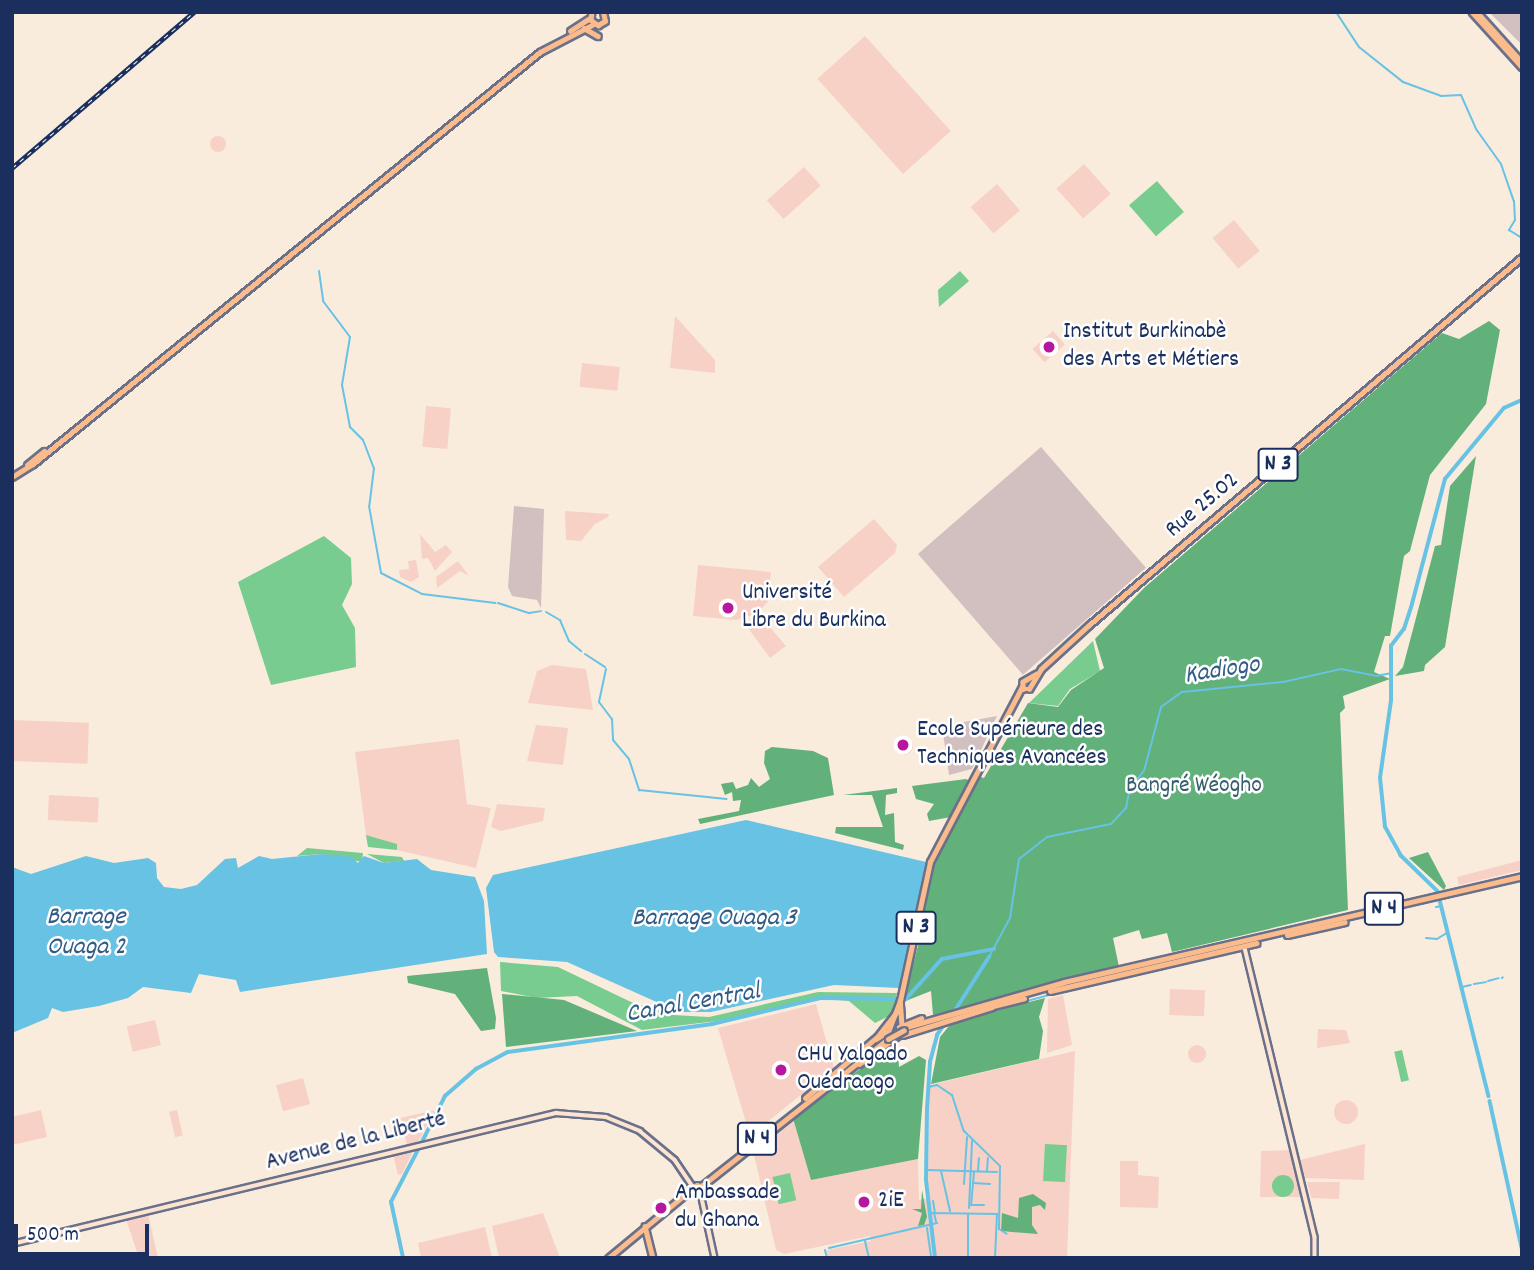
<!DOCTYPE html>
<meta charset="utf-8">
<style>
body{margin:0}
#map{position:relative;width:1534px;height:1270px;overflow:hidden;background:#f9ecdd;font-family:Dekko,sans-serif}
div>[style]{position:absolute}
.built>*{inset:0;background:#f7d1c6;transform-origin:0 0}
.round{border-radius:50%}
.industrial>*{inset:0;background:#d2bfbf;transform-origin:0 0}
.green>*{inset:0;background:#78cc8f;transform-origin:0 0}
.forest>*{inset:0;background:#62b07a}
.water>*{inset:0;background:#67c2e4}
.stream>*{height:2px;margin:-1px;padding:0 1px;transform-origin:1px;border-radius:1px;background:#67c2e4}
.canal>*{height:3.5px;margin:-1.75px;padding:0 1.75px;transform-origin:1.75px;border-radius:1.75px;background:#67c2e4}
.roads{filter:drop-shadow(2px 0 #69718a) drop-shadow(-2px 0 #69718a) drop-shadow(0 2px #69718a) drop-shadow(0 -2px #69718a)}
.secondary>*{height:3.5px;margin:-1.75px;padding:0 1.75px;transform-origin:1.75px;border-radius:1.75px;background:#fde4d1}
.primary>*{height:4.5px;margin:-2.25px;padding:0 2.25px;transform-origin:2.25px;border-radius:2.25px;background:#fbbb8c}
.trunk>*{height:5px;margin:-2.5px;padding:0 2.5px;transform-origin:2.5px;border-radius:2.5px;background:#fbbb8c}
.rail>*{height:4.5px;margin-top:-2.25px;transform-origin:0;background:repeating-linear-gradient(90deg,#fff 0 5px,#1b2f5e 0 10px);box-sizing:border-box;border-block:2px solid #1b2f5e}
.bridges{filter:drop-shadow(2px 0 #69718a) drop-shadow(-2px 0 #69718a) drop-shadow(0 2px #69718a) drop-shadow(0 -2px #69718a)}
.trunk-bridge>*{height:5px;margin:-2.5px;padding:0 2.5px;transform-origin:2.5px;border-radius:2.5px;background:#fbbb8c}
.dots>*{width:19px;height:19px;translate:-50% -50%;box-sizing:border-box;border:4px solid #fff;border-radius:50%}
span{translate:-50% -50%;white-space:nowrap;text-align:center;line-height:1.15;-webkit-text-stroke:5px #fff;paint-order:stroke}
.shield-label span{padding:2px 5px;background:#fff;border:2px solid;border-radius:5px;-webkit-text-stroke-width:0}
.shield-label{font-size:23px;color:#1b2f5e;font-weight:700}
.poi-label{font-size:24px;color:#1b2f5e}
.left{translate:0 -50%;text-align:left}
.street-label{font-size:24px;color:#1b2f5e}
.park-label{font-size:24px;color:#375e6d}
.water-label{font-size:26px;color:#325b86;font-style:italic}
.frame{position:absolute;inset:0;border:14px solid #1b2f5e;pointer-events:none}
.scale{position:absolute;left:14px;top:1224px;width:135px;height:32px;box-sizing:border-box;border:4px solid #1b2f5e;border-top:0;padding-left:9px;font-size:21px;line-height:24px;white-space:nowrap;color:#1b2f5e;-webkit-text-stroke:5px #fff;paint-order:stroke}
</style>
<div id="map">
<div class="built">
<div style="left:865px;top:36px;width:128px;height:64px;rotate:48deg"></div>
<div class="round" style="left:210px;top:136px;width:16px;height:16px"></div>
<div style="left:1084px;top:164px;width:40px;height:37px;rotate:48deg"></div>
<div style="left:804px;top:167px;width:25px;height:50px;rotate:48deg"></div>
<div style="left:997px;top:184px;width:35px;height:35px;rotate:49deg"></div>
<div style="left:1234px;top:220px;width:40px;height:28px;rotate:50deg"></div>
<div style="clip-path:polygon(675px 316px,715px 360px,715px 373px,670px 368px)"></div>
<div style="left:1053px;top:331px;width:18px;height:27px;rotate:49deg"></div>
<div style="left:582px;top:363px;width:38px;height:24px;rotate:6deg"></div>
<div style="left:426px;top:406px;width:25px;height:41px;rotate:5deg"></div>
<div style="clip-path:polygon(565px 511px,609px 514px,608px 517px,595px 524px,581px 541px,566px 540px)"></div>
<div style="clip-path:polygon(874px 519px,897px 545px,895px 553px,844px 597px,818px 567px)"></div>
<div style="clip-path:polygon(420px 534px,435px 552px,446px 545px,452px 552px,435px 571px,428px 558px,422px 559px)"></div>
<div style="clip-path:polygon(416px 560px,419px 577px,411px 582px,400px 577px,399px 570px,409px 569px,408px 561px)"></div>
<div style="clip-path:polygon(458px 561px,469px 576px,460px 571px,437px 588px,436px 577px)"></div>
<div style="clip-path:polygon(698px 565px,771px 572px,768px 602px,756px 614px,736px 620px,693px 616px)"></div>
<div style="clip-path:polygon(762px 618px,786px 646px,770px 658px,745px 624px)"></div>
<div style="clip-path:polygon(552px 665px,586px 669px,593px 710px,528px 703px,537px 671px)"></div>
<div style="left:12px;top:720px;width:77px;height:41px;rotate:2deg"></div>
<div style="clip-path:polygon(536px 725px,568px 728px,563px 765px,527px 761px)"></div>
<div class="round" style="left:895px;top:737px;width:18px;height:18px"></div>
<div style="clip-path:polygon(459px 739px,467px 804px,491px 808px,476px 868px,397px 850px,396px 844px,366px 835px,355px 752px)"></div>
<div style="left:49px;top:795px;width:50px;height:25px;rotate:3deg"></div>
<div style="clip-path:polygon(497px 804px,545px 808px,543px 821px,501px 831px,491px 827px)"></div>
<div style="clip-path:polygon(1522px 860px,1522px 870px,1459px 885px,1457px 877px)"></div>
<div style="left:1170px;top:989px;width:35px;height:26px;rotate:2deg"></div>
<div style="clip-path:polygon(1063px 995px,1072px 1045px,1047px 1053px,1048px 999px)"></div>
<div style="clip-path:polygon(816px 1004px,834px 1068px,750px 1136px,718px 1028px)"></div>
<div style="left:155px;top:1020px;width:26px;height:29px;rotate:77deg"></div>
<div style="clip-path:polygon(1318px 1029px,1346px 1030px,1350px 1043px,1317px 1048px)"></div>
<div class="round" style="left:1188px;top:1045px;width:18px;height:18px"></div>
<div style="clip-path:polygon(1075px 1051px,1067px 1258px,828px 1258px,827px 1250px,871px 1241px,870px 1236px,784px 1254px,776px 1250px,752px 1146px,792px 1115px,811px 1180px,918px 1159px,919px 1200px,928px 1198px,929px 1085px)"></div>
<div style="left:303px;top:1078px;width:27px;height:28px;rotate:75deg"></div>
<div class="round" style="left:1334px;top:1100px;width:24px;height:24px"></div>
<div style="clip-path:polygon(41px 1110px,47px 1137px,12px 1145px,12px 1117px)"></div>
<div style="left:177px;top:1110px;width:26px;height:8px;rotate:77deg"></div>
<div style="clip-path:polygon(435px 1110px,418px 1142px,407px 1145px,400px 1118px)"></div>
<div style="clip-path:polygon(1365px 1144px,1364px 1180px,1304px 1178px,1300px 1160px)"></div>
<div style="clip-path:polygon(414px 1149px,402px 1174px,398px 1175px,393px 1154px)"></div>
<div style="clip-path:polygon(1292px 1150px,1304px 1197px,1260px 1197px,1261px 1151px)"></div>
<div style="clip-path:polygon(1120px 1161px,1138px 1161px,1138px 1175px,1159px 1177px,1158px 1208px,1120px 1207px)"></div>
<div style="clip-path:polygon(1307px 1182px,1340px 1182px,1339px 1199px,1311px 1198px)"></div>
<div style="clip-path:polygon(543px 1213px,560px 1258px,499px 1258px,492px 1226px)"></div>
<div style="clip-path:polygon(148px 1214px,158px 1258px,139px 1258px,126px 1219px)"></div>
<div style="clip-path:polygon(485px 1227px,492px 1258px,421px 1258px,418px 1243px)"></div>
</div>
<div class="industrial">
<div style="clip-path:polygon(1489px 12px,1522px 12px,1522px 45px)"></div>
<div style="left:1041px;top:447px;width:160px;height:163px;rotate:49deg"></div>
<div style="clip-path:polygon(514px 506px,544px 509px,541px 608px,537px 600px,512px 596px,508px 587px)"></div>
<div style="clip-path:polygon(997px 716px,972px 769px,949px 775px,942px 726px)"></div>
</div>
<div class="green">
<div style="left:1157px;top:181px;width:41px;height:37px;rotate:49deg"></div>
<div style="clip-path:polygon(960px 271px,969px 281px,939px 307px,938px 290px)"></div>
<div style="clip-path:polygon(324px 536px,351px 558px,352px 584px,342px 605px,355px 628px,356px 667px,271px 685px,238px 582px)"></div>
<div style="clip-path:polygon(1093px 641px,1100px 671px,1070px 689px,1058px 706px,1029px 703px)"></div>
<div style="clip-path:polygon(366px 835px,397px 844px,397px 850px,368px 847px)"></div>
<div style="clip-path:polygon(307px 848px,363px 853px,362px 862px,321px 854px,297px 856px)"></div>
<div style="clip-path:polygon(367px 854px,402px 857px,404px 861px,384px 863px)"></div>
<div style="clip-path:polygon(500px 962px,558px 967px,631px 1002px,673px 1015px,709px 1017px,818px 992px,897px 993px,893px 1014px,875px 1023px,849px 1001px,824px 999px,717px 1021px,642px 1030px,577px 996px,537px 998px,501px 991px)"></div>
<div style="left:1402px;top:1050px;width:31px;height:8px;rotate:77deg"></div>
<div style="left:1045px;top:1144px;width:22px;height:37px;rotate:3deg"></div>
<div style="left:790px;top:1173px;width:28px;height:18px;rotate:77deg"></div>
<div class="round" style="left:1272px;top:1175px;width:22px;height:22px"></div>
</div>
<div class="forest">
<div style="clip-path:polygon(1489px 321px,1500px 330px,1486px 404px,1430px 475px,1410px 551px,1404px 556px,1390px 636px,1385px 636px,1374px 672px,1390px 679px,1343px 696px,1345px 708px,1340px 713px,1348px 910px,1172px 952px,1167px 933px,1142px 939px,1139px 930px,1113px 938px,1119px 967px,933px 1015px,931px 991px,903px 1002px,925px 920px,921px 916px,933px 862px,977px 776px,984px 778px,1028px 703px,1058px 707px,1071px 690px,1104px 668px,1095px 639px,1145px 587px,1442px 333px,1459px 339px)"></div>
<div style="clip-path:polygon(1476px 456px,1445px 647px,1425px 665px,1424px 671px,1395px 676px,1403px 667px,1435px 546px,1441px 545px,1450px 486px)"></div>
<div style="clip-path:polygon(772px 747px,813px 751px,828px 758px,834px 795px,700px 824px,698px 819px,739px 811px,741px 800px,733px 801px,732px 792px,725px 795px,721px 784px,733px 782px,736px 789px,748px 785px,751px 778px,759px 787px,770px 779px,764px 763px,765px 751px)"></div>
<div style="clip-path:polygon(966px 779px,970px 781px,951px 817px,929px 821px,927px 814px,934px 804px,916px 799px,912px 786px)"></div>
<div style="clip-path:polygon(897px 788px,897px 793px,886px 795px,885px 815px,894px 813px,895px 842px,904px 845px,903px 850px,835px 833px,836px 827px,883px 827px,872px 795px,843px 795px)"></div>
<div style="clip-path:polygon(1428px 852px,1446px 886px,1444px 890px,1409px 858px)"></div>
<div style="clip-path:polygon(487px 968px,496px 1018px,495px 1029px,481px 1031px,455px 994px,408px 983px,407px 976px)"></div>
<div style="clip-path:polygon(502px 994px,564px 1000px,637px 1031px,506px 1047px)"></div>
<div style="clip-path:polygon(1045px 998px,1039px 1017px,1043px 1031px,1039px 1059px,931px 1084px,940px 1037px,953px 1021px)"></div>
<div style="clip-path:polygon(887px 1051px,898px 1053px,899px 1067px,919px 1056px,926px 1060px,918px 1159px,811px 1180px,792px 1115px)"></div>
<div style="clip-path:polygon(922px 1190px,927px 1217px,924px 1225px,918px 1226px,922px 1213px,912px 1209px,921px 1209px)"></div>
<div style="clip-path:polygon(1033px 1194px,1046px 1203px,1045px 1210px,1040px 1205px,1032px 1207px,1032px 1225px,1038px 1234px,1001px 1231px,1002px 1213px,1018px 1218px,1019px 1198px)"></div>
</div>
<div class="water">
<div style="clip-path:polygon(746px 820px,926px 862px,899px 988px,834px 985px,711px 1012px,679px 1012px,567px 962px,498px 957px,494px 952px,486px 888px,493px 875px)"></div>
<div style="clip-path:polygon(321px 854px,352px 857px,358px 863px,364px 856px,384px 863px,417px 859px,431px 870px,475px 877px,484px 901px,487px 954px,240px 992px,236px 980px,199px 974px,191px 993px,143px 987px,128px 998px,99px 1006px,63px 1012px,52px 1008px,48px 1018px,12px 1033px,12px 867px,31px 874px,86px 856px,114px 863px,148px 858px,156px 863px,157px 878px,164px 887px,181px 889px,197px 885px,225px 859px,236px 858px,238px 868px,259px 856px,272px 859px)"></div>
</div>
<div class="stream">
<div style="left:1336px;top:12px;width:42px;rotate:56.7deg"></div>
<div style="left:1359px;top:47px;width:56px;rotate:38.5deg"></div>
<div style="left:1403px;top:82px;width:40px;rotate:20.2deg"></div>
<div style="left:1441px;top:96px;width:20px;rotate:-3deg"></div>
<div style="left:1461px;top:95px;width:37px;rotate:66deg"></div>
<div style="left:1476px;top:129px;width:43px;rotate:54.5deg"></div>
<div style="left:1501px;top:164px;width:39px;rotate:71deg"></div>
<div style="left:1514px;top:201px;width:19px;rotate:87deg"></div>
<div style="left:1515px;top:220px;width:12px;rotate:121deg"></div>
<div style="left:1509px;top:230px;width:15px;rotate:32deg"></div>
<div style="left:319px;top:271px;width:30px;rotate:82deg"></div>
<div style="left:323px;top:301px;width:45px;rotate:53.1deg"></div>
<div style="left:350px;top:337px;width:49px;rotate:99.5deg"></div>
<div style="left:342px;top:385px;width:43px;rotate:79.2deg"></div>
<div style="left:350px;top:427px;width:18px;rotate:45deg"></div>
<div style="left:363px;top:440px;width:30px;rotate:69deg"></div>
<div style="left:374px;top:468px;width:38px;rotate:97deg"></div>
<div style="left:369px;top:506px;width:68px;rotate:79.8deg"></div>
<div style="left:381px;top:573px;width:46px;rotate:27.1deg"></div>
<div style="left:422px;top:594px;width:74px;rotate:7deg"></div>
<div style="left:498px;top:603px;width:33px;rotate:18deg"></div>
<div style="left:529px;top:613px;width:12px;rotate:-9deg"></div>
<div style="left:546px;top:612px;width:16px;rotate:30deg"></div>
<div style="left:560px;top:620px;width:23px;rotate:67deg"></div>
<div style="left:569px;top:641px;width:16px;rotate:40deg"></div>
<div style="left:585px;top:654px;width:24px;rotate:33deg"></div>
<div style="left:606px;top:669px;width:34px;rotate:102deg"></div>
<div style="left:599px;top:702px;width:21px;rotate:53deg"></div>
<div style="left:612px;top:719px;width:21px;rotate:87deg"></div>
<div style="left:613px;top:740px;width:25px;rotate:50deg"></div>
<div style="left:629px;top:759px;width:33px;rotate:72deg"></div>
<div style="left:639px;top:790px;width:88px;rotate:5.8deg"></div>
<div style="left:1436px;top:907px;width:6px;rotate:-9deg"></div>
<div style="left:1426px;top:938px;width:11px;rotate:5deg"></div>
<div style="left:1437px;top:939px;width:13px;rotate:-32deg"></div>
<div style="left:989px;top:957px;width:44px;rotate:-61.7deg"></div>
<div style="left:1010px;top:918px;width:60px;rotate:-81.3deg"></div>
<div style="left:1019px;top:859px;width:36px;rotate:-38deg"></div>
<div style="left:1047px;top:837px;width:65px;rotate:-11.5deg"></div>
<div style="left:1111px;top:824px;width:22px;rotate:-47deg"></div>
<div style="left:1126px;top:808px;width:20px;rotate:-79deg"></div>
<div style="left:1130px;top:788px;width:22px;rotate:-51deg"></div>
<div style="left:1144px;top:771px;width:66px;rotate:-75.1deg"></div>
<div style="left:1161px;top:707px;width:26px;rotate:-36deg"></div>
<div style="left:1182px;top:692px;width:101px;rotate:-5.7deg"></div>
<div style="left:1283px;top:682px;width:59px;rotate:-12.6deg"></div>
<div style="left:1341px;top:669px;width:36px;rotate:11deg"></div>
<div style="left:1376px;top:676px;width:16px;rotate:-11deg"></div>
<div style="left:1502px;top:978px;width:1px;rotate:-45deg"></div>
<div style="left:1488px;top:981px;width:11px;rotate:-15deg"></div>
<div style="left:1474px;top:984px;width:12px;rotate:-9deg"></div>
<div style="left:1462px;top:987px;width:9px;rotate:-13deg"></div>
<div style="left:976px;top:1015px;width:87px;rotate:-15.3deg"></div>
<div style="left:929px;top:1087px;width:8px;rotate:-14deg"></div>
<div style="left:937px;top:1085px;width:18px;rotate:34deg"></div>
<div style="left:952px;top:1095px;width:38px;rotate:72deg"></div>
<div style="left:964px;top:1131px;width:50px;rotate:44.2deg"></div>
<div style="left:1000px;top:1166px;width:63px;rotate:90.9deg"></div>
<div style="left:999px;top:1229px;width:9px;rotate:32deg"></div>
<div style="left:926px;top:1170px;width:71px;rotate:1.6deg"></div>
<div style="left:941px;top:1171px;width:41px;rotate:77.3deg"></div>
<div style="left:978px;top:1171px;width:13px;rotate:-86deg"></div>
<div style="left:987px;top:1171px;width:13px;rotate:-86deg"></div>
<div style="left:974px;top:1172px;width:33px;rotate:95deg"></div>
<div style="left:971px;top:1205px;width:13px"></div>
<div style="left:973px;top:1183px;width:17px;rotate:3deg"></div>
<div style="left:964px;top:1184px;width:47px;rotate:-86.3deg"></div>
<div style="left:933px;top:1201px;width:12px;rotate:81deg"></div>
<div style="left:969px;top:1208px;width:67px;rotate:-87.4deg"></div>
<div style="left:930px;top:1213px;width:67px;rotate:0.9deg"></div>
<div style="left:997px;top:1214px;width:44px;rotate:92.6deg"></div>
<div style="left:934px;top:1213px;width:9px;rotate:77deg"></div>
<div style="left:968px;top:1214px;width:44px;rotate:90deg"></div>
<div style="left:927px;top:1228px;width:30px;rotate:82deg"></div>
<div style="left:865px;top:1241px;width:17px;rotate:77deg"></div>
<div style="left:829px;top:1248px;width:111px;rotate:-13deg"></div>
<div style="left:825px;top:1250px;width:8px;rotate:76deg"></div>
<div style="left:979px;top:1258px;width:15px;rotate:-4deg"></div>
</div>
<div class="canal">
<div style="left:1438px;top:892px;width:52px;rotate:-135.8deg"></div>
<div style="left:1401px;top:856px;width:33px;rotate:-119deg"></div>
<div style="left:1385px;top:827px;width:49px;rotate:-95.8deg"></div>
<div style="left:1380px;top:778px;width:78px;rotate:-81.9deg"></div>
<div style="left:1391px;top:701px;width:55px;rotate:-90deg"></div>
<div style="left:1391px;top:646px;width:21px;rotate:-53deg"></div>
<div style="left:1404px;top:629px;width:26px;rotate:-72deg"></div>
<div style="left:1412px;top:604px;width:129px;rotate:-75.2deg"></div>
<div style="left:1445px;top:479px;width:92px;rotate:-50.3deg"></div>
<div style="left:1504px;top:408px;width:20px;rotate:-24deg"></div>
<div style="left:1440px;top:900px;width:202px;rotate:76deg"></div>
<div style="left:956px;top:1009px;width:62px;rotate:-57.6deg"></div>
<div style="left:1490px;top:1101px;width:150px;rotate:77.7deg"></div>
<div style="left:422px;top:1142px;width:51px;rotate:-63.4deg"></div>
<div style="left:445px;top:1096px;width:41px;rotate:-41.1deg"></div>
<div style="left:476px;top:1069px;width:36px;rotate:-28deg"></div>
<div style="left:508px;top:1052px;width:206px;rotate:-7.8deg"></div>
<div style="left:712px;top:1024px;width:112px;rotate:-13.4deg"></div>
<div style="left:821px;top:998px;width:85px;rotate:0.7deg"></div>
<div style="left:906px;top:999px;width:54px;rotate:-48deg"></div>
<div style="left:942px;top:959px;width:53px;rotate:-10.9deg"></div>
<div style="left:403px;top:1258px;width:57px;rotate:-102.1deg"></div>
<div style="left:391px;top:1202px;width:61px;rotate:-62.6deg"></div>
<div style="left:935px;top:1258px;width:79px;rotate:-96.6deg"></div>
<div style="left:926px;top:1180px;width:71px;rotate:-89.2deg"></div>
<div style="left:927px;top:1109px;width:47px;rotate:-86.3deg"></div>
<div style="left:930px;top:1062px;width:28px;rotate:-75deg"></div>
<div style="left:937px;top:1035px;width:14px;rotate:-56deg"></div>
</div>
<div class="roads">
<div class="secondary">
<div style="left:1245px;top:948px;width:297px;rotate:76.4deg"></div>
<div style="left:1315px;top:1237px;width:21px;rotate:90deg"></div>
<div style="left:702px;top:1198px;width:61px;rotate:77.8deg"></div>
<div style="left:12px;top:1244px;width:560px;rotate:-13.54deg"></div>
<div style="left:556px;top:1113px;width:50px;rotate:4.6deg"></div>
<div style="left:606px;top:1117px;width:37px;rotate:22deg"></div>
<div style="left:640px;top:1131px;width:45px;rotate:39.6deg"></div>
<div style="left:675px;top:1160px;width:32px;rotate:56deg"></div>
</div>
<div class="primary">
<div style="left:592px;top:12px;width:8px;rotate:97deg"></div>
<div style="left:591px;top:20px;width:9px;rotate:36deg"></div>
<div style="left:598px;top:25px;width:8px;rotate:-30deg"></div>
<div style="left:605px;top:21px;width:9px;rotate:-103deg"></div>
<div style="left:1472px;top:12px;width:74px;rotate:47.7deg"></div>
<div style="left:1477px;top:12px;width:67px;rotate:48deg"></div>
<div style="left:584px;top:28px;width:16px;rotate:30deg"></div>
<div style="left:570px;top:31px;width:24px;rotate:-33deg"></div>
<div style="left:27px;top:465px;width:22px;rotate:-39deg"></div>
<div style="left:12px;top:477px;width:25px;rotate:-32deg"></div>
<div style="left:33px;top:464px;width:653px;rotate:-39.1deg"></div>
<div style="left:540px;top:52px;width:61px;rotate:-27.4deg"></div>
<div style="left:1037px;top:674px;width:16px;rotate:150deg"></div>
<div style="left:1023px;top:682px;width:7px;rotate:90deg"></div>
<div style="left:1023px;top:689px;width:6px"></div>
<div style="left:1029px;top:689px;width:23px;rotate:-59deg"></div>
<div style="left:1041px;top:669px;width:65px;rotate:-42.5deg"></div>
<div style="left:1089px;top:625px;width:568px;rotate:-40.36deg"></div>
<div style="left:888px;top:1032px;width:33px;rotate:-69deg"></div>
<div style="left:893px;top:1039px;width:11px;rotate:-34deg"></div>
<div style="left:902px;top:1033px;width:32px;rotate:-94deg"></div>
<div style="left:900px;top:1001px;width:142px;rotate:-77.8deg"></div>
<div style="left:930px;top:862px;width:198px;rotate:-62.3deg"></div>
<div style="left:645px;top:1226px;width:33px;rotate:76deg"></div>
</div>
<div class="trunk">
<div style="left:1287px;top:935px;width:59px;rotate:-12.6deg"></div>
<div style="left:1050px;top:991px;width:212px;rotate:-13.1deg"></div>
<div style="left:989px;top:1007px;width:36px;rotate:-14deg"></div>
<div style="left:899px;top:1027px;width:24px;rotate:-22deg"></div>
<div style="left:903px;top:1028px;width:167px;rotate:-15.9deg"></div>
<div style="left:1064px;top:982px;width:470px;rotate:-13deg"></div>
<div style="left:902px;top:1035px;width:94px;rotate:-17.3deg"></div>
<div style="left:876px;top:1039px;width:14px;rotate:-34deg"></div>
<div style="left:859px;top:1064px;width:42px;rotate:-36.3deg"></div>
<div style="left:805px;top:1098px;width:94px;rotate:-40.3deg"></div>
<div style="left:877px;top:1037px;width:33px;rotate:-52deg"></div>
<div style="left:697px;top:1185px;width:4px;rotate:63deg"></div>
<div style="left:699px;top:1189px;width:4px;rotate:153deg"></div>
<div style="left:695px;top:1191px;width:4px;rotate:-117deg"></div>
<div style="left:693px;top:1187px;width:4px;rotate:-27deg"></div>
<div style="left:702px;top:1185px;width:13px;rotate:90deg"></div>
<div style="left:699px;top:1188px;width:241px;rotate:-38.3deg"></div>
<div style="left:608px;top:1258px;width:110px;rotate:-39.5deg"></div>
</div>
</div>
<div class="rail">
<div style="left:12px;top:168px;width:240px;rotate:-40.6deg"></div>
</div>
<div class="bridges">
<div class="trunk-bridge">
<div style="left:888px;top:1039px;width:18px;rotate:-29deg"></div>
</div>
</div>
<div class="dots">
<div style="left:1049px;top:347px;background:#b5179e"></div>
<div style="left:728px;top:608px;background:#b5179e"></div>
<div style="left:903px;top:745px;background:#b5179e"></div>
<div style="left:781px;top:1070px;background:#b5179e"></div>
<div style="left:864px;top:1202px;background:#b5179e"></div>
<div style="left:661px;top:1208px;background:#b5179e"></div>
</div>
<div class="shield-label">
<span style="left:1278px;top:465px">N 3</span>
<span style="left:1384px;top:909px">N 4</span>
<span style="left:916px;top:928px">N 3</span>
<span style="left:757px;top:1139px">N 4</span>
</div>
<div class="poi-label">
<span class="left" style="left:1063px;top:347px">Institut Burkinabè<br>des Arts et Métiers</span>
<span class="left" style="left:742px;top:608px">Université<br>Libre du Burkina</span>
<span class="left" style="left:917px;top:745px">Ecole Supérieure des<br>Techniques Avancées</span>
<span class="left" style="left:797px;top:1070px">CHU Yalgado<br>Ouédraogo</span>
<span class="left" style="left:675px;top:1208px">Ambassade<br>du Ghana</span>
<span class="left" style="left:878px;top:1202px">2iE</span>
</div>
<div class="street-label">
<span style="left:1203px;top:506px;rotate:-40deg">Rue 25.02</span>
<span style="left:356px;top:1142px;rotate:-14deg">Avenue de la Liberté</span>
</div>
<div class="park-label">
<span style="left:1194px;top:787px">Bangré Wéogho</span>
</div>
<div class="water-label">
<span style="left:1222px;top:671px;rotate:-9deg">Kadiogo</span>
<span style="left:86px;top:933px">Barrage<br>Ouaga 2</span>
<span style="left:714px;top:919px">Barrage Ouaga 3</span>
<span style="left:693px;top:1004px;rotate:-10deg">Canal Central</span>
</div>
<div class="frame"></div>
<div class="scale">500 m</div>
</div>
